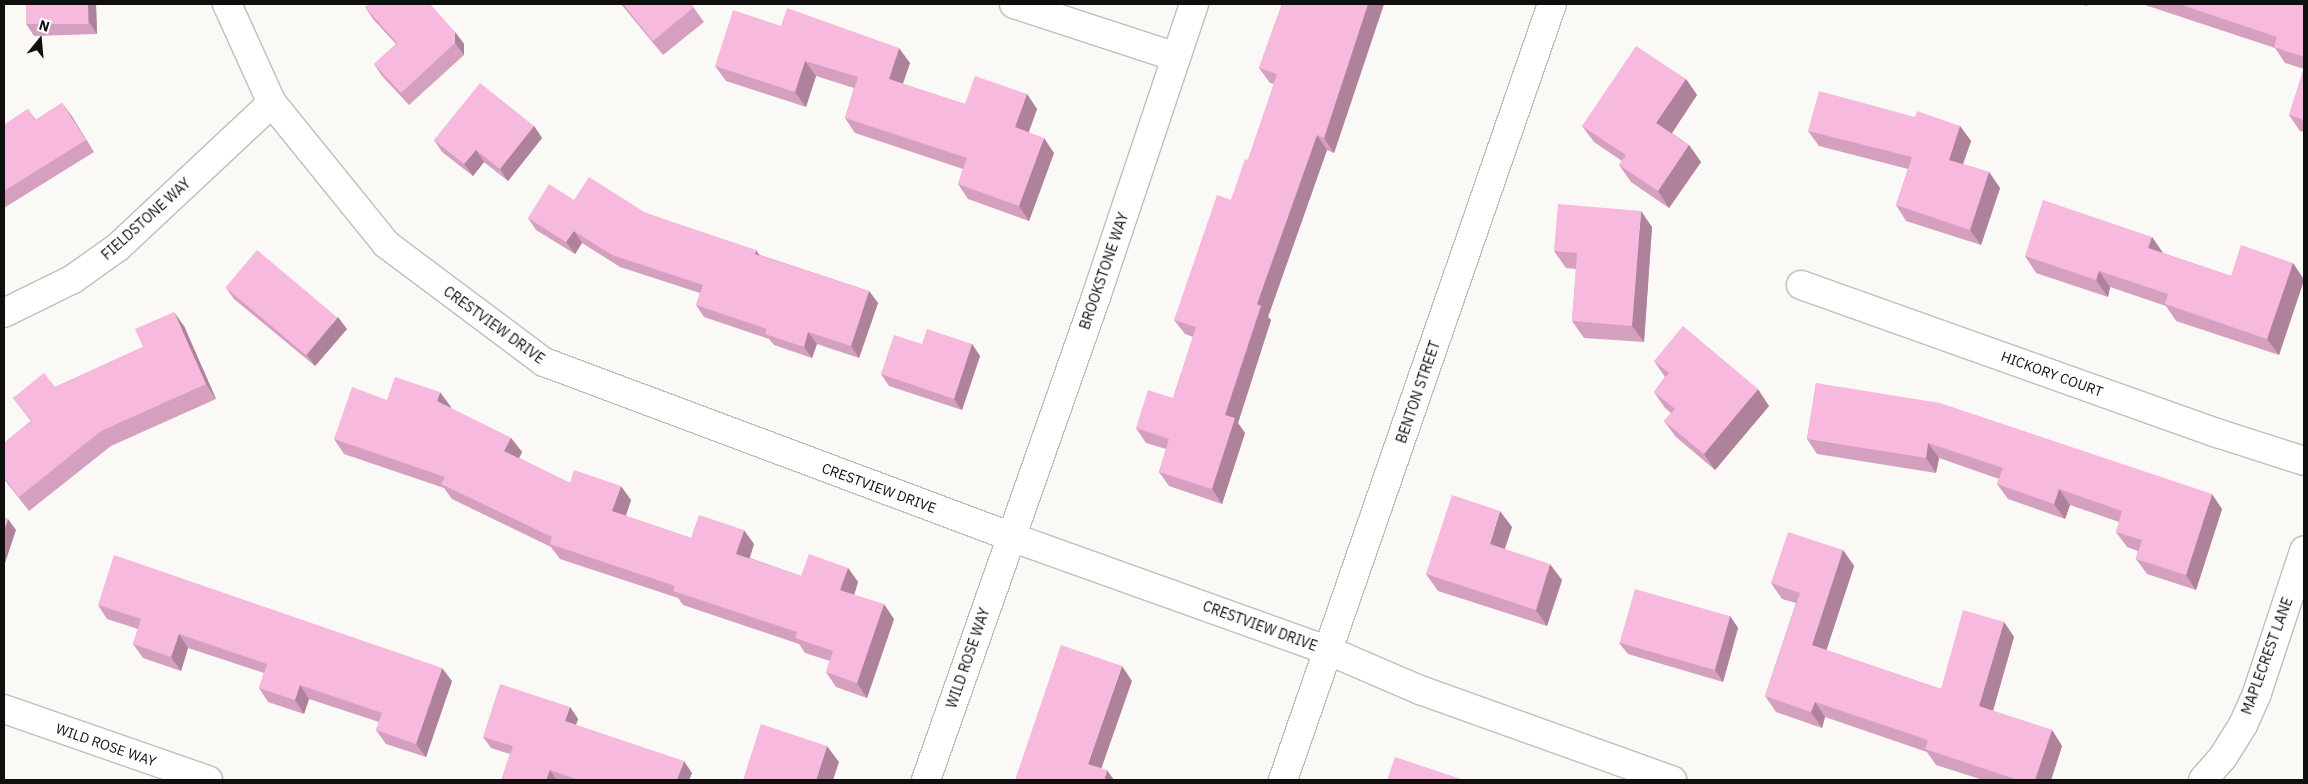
<!DOCTYPE html>
<style>
body{margin:0}
#map{position:relative;width:2308px;height:784px;overflow:hidden;background:#fbf9f6;font-family:"IBM Plex Sans",sans-serif}
div>[style]{position:absolute}
.roads{filter:drop-shadow(1px 0 #c0bebb) drop-shadow(-1px 0 #c0bebb) drop-shadow(0 1px #c0bebb) drop-shadow(0 -1px #c0bebb)}
.minor>*{height:28px;margin:-14px;padding:0 14px;transform-origin:14px;border-radius:14px;background:#fff}
.wall>*{inset:0;background:#d59fbf}
.shaded-wall>*{inset:0;background:#ae829b}
.building>*{inset:0;background:#f8b9de;transform-origin:0 0}
span{translate:-50% -50%;white-space:nowrap;text-align:center;line-height:1.15;-webkit-text-stroke:5px #fff;paint-order:stroke}
.street-label{font-size:14px;color:#100f0e}
.frame{position:absolute;inset:0;border:5px solid #100f0e;pointer-events:none}
.north{position:absolute;left:15px;top:15px;width:50px;height:50px;-webkit-text-stroke:4px #fff;paint-order:stroke;rotate:17deg;font-size:14px;font-weight:700;line-height:20px;text-align:center;color:#100f0e}
.north::after{content:'';display:block;margin:auto;width:18px;height:22px;background:#100f0e;clip-path:polygon(50% 0,100% 100%,50% 72%,0 100%)}
</style>
<div id="map">
<div class="roads">
<div class="minor">
<div style="left:227px;top:4px;width:109px;rotate:65.6deg"></div>
<div style="left:272px;top:103px;width:181px;rotate:51deg"></div>
<div style="left:386px;top:244px;width:197px;rotate:36.8deg"></div>
<div style="left:544px;top:362px;width:499px;rotate:20.5deg"></div>
<div style="left:1011px;top:537px;width:338px;rotate:19.7deg"></div>
<div style="left:1329px;top:651px;width:99px;rotate:23.2deg"></div>
<div style="left:1420px;top:690px;width:268px;rotate:19.7deg"></div>
<div style="left:1014px;top:4px;width:170px;rotate:18.1deg"></div>
<div style="left:1801px;top:285px;width:442px;rotate:19.6deg"></div>
<div style="left:2217px;top:433px;width:91px;rotate:17.8deg"></div>
<div style="left:4px;top:313px;width:77px;rotate:-26.2deg"></div>
<div style="left:73px;top:279px;width:55px;rotate:-35.4deg"></div>
<div style="left:118px;top:247px;width:211px;rotate:-43.1deg"></div>
<div style="left:4px;top:709px;width:216px;rotate:19.2deg"></div>
<div style="left:926px;top:780px;width:512px;rotate:-70.61deg"></div>
<div style="left:1096px;top:297px;width:309px;rotate:-71.5deg"></div>
<div style="left:1283px;top:780px;width:821px;rotate:-70.88deg"></div>
<div style="left:2203px;top:780px;width:30px;rotate:-49deg"></div>
<div style="left:2223px;top:757px;width:38px;rotate:-58deg"></div>
<div style="left:2243px;top:725px;width:35px;rotate:-66deg"></div>
<div style="left:2257px;top:693px;width:150px;rotate:-71.7deg"></div>
</div>
</div>
<div class="wall">
<div style="clip-path:polygon(96px 4px,97px 34px,34px 36px,26px 24px)"></div>
<div style="clip-path:polygon(621px 4px,691px 4px,704px 22px,663px 55px)"></div>
<div style="clip-path:polygon(1282px 4px,1384px 4px,1334px 153px,1327px 150px,1268px 317px,1271px 320px,1238px 423px,1245px 433px,1222px 504px,1169px 486px,1159px 472px,1166px 449px,1146px 443px,1136px 428px,1173px 398px,1193px 337px,1185px 334px,1174px 320px,1231px 200px,1248px 160px,1274px 84px,1270px 83px,1259px 68px)"></div>
<div style="clip-path:polygon(2079px 4px,2088px 4px,2087px 6px)"></div>
<div style="clip-path:polygon(2142px 4px,2304px 4px,2304px 132px,2300px 131px,2289px 115px,2304px 69px,2285px 63px,2275px 48px)"></div>
<div style="clip-path:polygon(365px 7px,455px 32px,464px 44px,464px 55px,409px 105px,382px 76px,374px 64px,396px 44px,373px 19px)"></div>
<div style="clip-path:polygon(781px 26px,910px 63px,903px 84px,965px 104px,1027px 94px,1037px 109px,1029px 132px,1054px 153px,1029px 221px,968px 199px,958px 184px,963px 169px,855px 133px,845px 118px,854px 88px,816px 76px,806px 107px,726px 81px,715px 66px)"></div>
<div style="clip-path:polygon(1686px 79px,1697px 95px,1672px 133px,1689px 145px,1701px 162px,1669px 208px,1631px 182px,1619px 165px,1622px 161px,1594px 142px,1582px 126px)"></div>
<div style="clip-path:polygon(62px 103px,94px 152px,4px 208px,4px 125px,28px 109px,36px 120px)"></div>
<div style="clip-path:polygon(1915px 117px,1960px 126px,1971px 141px,1963px 164px,1989px 172px,2000px 188px,1981px 245px,1906px 221px,1896px 205px,1908px 169px,1819px 146px,1808px 131px)"></div>
<div style="clip-path:polygon(534px 126px,542px 138px,508px 181px,484px 162px,473px 176px,442px 152px,434px 140px)"></div>
<div style="clip-path:polygon(574px 200px,646px 213px,760px 255px,869px 291px,878px 303px,859px 358px,817px 344px,812px 358px,774px 345px,769px 339px,704px 317px,696px 305px,700px 293px,620px 267px,582px 243px,575px 254px,536px 230px,528px 218px)"></div>
<div style="clip-path:polygon(1652px 227px,1644px 342px,1584px 338px,1572px 321px,1576px 269px,1566px 268px,1554px 251px)"></div>
<div style="clip-path:polygon(2152px 237px,2163px 253px,2231px 276px,2293px 263px,2304px 280px,2279px 355px,2176px 321px,2166px 306px,2110px 287px,2108px 297px,2036px 273px,2025px 256px)"></div>
<div style="clip-path:polygon(226px 288px,347px 329px,315px 366px,234px 299px)"></div>
<div style="clip-path:polygon(184px 326px,216px 399px,111px 446px,29px 511px,4px 479px,4px 443px,31px 421px,13px 398px,55px 387px,143px 347px)"></div>
<div style="clip-path:polygon(922px 344px,972px 344px,980px 356px,962px 410px,889px 386px,881px 374px)"></div>
<div style="clip-path:polygon(1654px 361px,1769px 406px,1715px 470px,1676px 437px,1664px 421px,1671px 413px,1665px 408px,1654px 392px,1665px 377px)"></div>
<div style="clip-path:polygon(1816px 383px,2222px 509px,2196px 590px,2147px 574px,2136px 559px,2138px 551px,2127px 547px,2116px 532px,2119px 522px,2070px 505px,2065px 519px,2008px 499px,1997px 484px,1999px 479px,1939px 458px,1936px 473px,1817px 454px,1807px 439px)"></div>
<div style="clip-path:polygon(387px 400px,451px 407px,450px 408px,511px 438px,522px 452px,519px 458px,570px 483px,631px 500px,626px 516px,691px 538px,754px 544px,750px 558px,801px 576px,848px 568px,858px 582px,854px 595px,894px 619px,867px 698px,836px 687px,826px 672px,830px 661px,805px 653px,799px 644px,683px 605px,678px 598px,560px 559px,551px 547px,452px 499px,444px 488px,344px 454px,334px 439px)"></div>
<div style="clip-path:polygon(1512px 527px,1505px 549px,1562px 580px,1547px 626px,1438px 591px,1426px 574px)"></div>
<div style="clip-path:polygon(1843px 550px,1854px 566px,1826px 650px,1941px 689px,2004px 622px,2014px 637px,1993px 711px,2052px 730px,2062px 746px,2051px 780px,1983px 780px,1936px 765px,1927px 752px,1825px 717px,1822px 728px,1776px 712px,1765px 696px,1796px 603px,1782px 599px,1771px 583px)"></div>
<div style="clip-path:polygon(98px 605px,452px 681px,426px 757px,386px 744px,376px 730px,379px 722px,309px 699px,304px 714px,268px 702px,259px 688px,264px 673px,188px 648px,181px 671px,143px 658px,133px 644px,138px 629px,107px 619px)"></div>
<div style="clip-path:polygon(1730px 616px,1738px 628px,1723px 682px,1628px 654px,1619px 643px)"></div>
<div style="clip-path:polygon(570px 707px,578px 719px,576px 725px,692px 773px,689px 780px,504px 780px,502px 778px,510px 754px,491px 748px,483px 737px)"></div>
</div>
<div class="shaded-wall">
<div style="clip-path:polygon(88px 4px,96px 4px,97px 34px,89px 22px)"></div>
<div style="clip-path:polygon(1368px 4px,1384px 4px,1334px 153px,1324px 138px)"></div>
<div style="clip-path:polygon(455px 32px,464px 44px,464px 55px,455px 43px)"></div>
<div style="clip-path:polygon(899px 48px,910px 63px,899px 94px,889px 79px)"></div>
<div style="clip-path:polygon(805px 61px,816px 76px,806px 107px,795px 92px)"></div>
<div style="clip-path:polygon(1686px 79px,1697px 95px,1668px 139px,1656px 123px)"></div>
<div style="clip-path:polygon(1027px 94px,1037px 109px,1025px 142px,1015px 127px)"></div>
<div style="clip-path:polygon(62px 103px,71px 115px,94px 152px,86px 140px)"></div>
<div style="clip-path:polygon(534px 126px,542px 138px,508px 181px,500px 169px)"></div>
<div style="clip-path:polygon(1960px 126px,1971px 141px,1959px 175px,1949px 160px)"></div>
<div style="clip-path:polygon(1317px 135px,1327px 150px,1268px 317px,1271px 320px,1238px 423px,1245px 433px,1222px 504px,1212px 489px,1225px 415px,1257px 304px)"></div>
<div style="clip-path:polygon(1044px 138px,1054px 153px,1029px 221px,1019px 206px)"></div>
<div style="clip-path:polygon(1689px 145px,1701px 162px,1669px 208px,1658px 191px)"></div>
<div style="clip-path:polygon(476px 150px,484px 162px,473px 176px,464px 164px)"></div>
<div style="clip-path:polygon(1989px 172px,2000px 188px,1981px 245px,1970px 230px)"></div>
<div style="clip-path:polygon(1641px 211px,1652px 227px,1644px 342px,1632px 326px)"></div>
<div style="clip-path:polygon(574px 231px,582px 243px,575px 254px,566px 242px)"></div>
<div style="clip-path:polygon(2152px 237px,2163px 253px,2148px 248px)"></div>
<div style="clip-path:polygon(756px 250px,764px 262px,755px 254px)"></div>
<div style="clip-path:polygon(2293px 263px,2304px 280px,2279px 355px,2267px 339px)"></div>
<div style="clip-path:polygon(2099px 271px,2110px 287px,2108px 297px,2096px 280px)"></div>
<div style="clip-path:polygon(869px 291px,878px 303px,859px 358px,851px 346px)"></div>
<div style="clip-path:polygon(174px 312px,184px 326px,216px 399px,206px 384px)"></div>
<div style="clip-path:polygon(338px 317px,347px 329px,315px 366px,307px 355px)"></div>
<div style="clip-path:polygon(808px 332px,817px 344px,812px 358px,804px 347px)"></div>
<div style="clip-path:polygon(972px 344px,980px 356px,962px 410px,954px 399px)"></div>
<div style="clip-path:polygon(1758px 389px,1769px 406px,1715px 470px,1704px 454px)"></div>
<div style="clip-path:polygon(440px 392px,451px 407px,448px 416px,437px 401px)"></div>
<div style="clip-path:polygon(511px 438px,522px 452px,515px 466px,504px 451px)"></div>
<div style="clip-path:polygon(1928px 443px,1939px 458px,1936px 473px,1926px 458px)"></div>
<div style="clip-path:polygon(621px 486px,631px 500px,622px 526px,612px 511px)"></div>
<div style="clip-path:polygon(2059px 489px,2070px 505px,2065px 519px,2054px 504px)"></div>
<div style="clip-path:polygon(2212px 494px,2222px 509px,2196px 590px,2186px 575px)"></div>
<div style="clip-path:polygon(1500px 511px,1512px 527px,1501px 560px,1490px 544px)"></div>
<div style="clip-path:polygon(8px 519px,16px 530px,4px 566px,4px 530px)"></div>
<div style="clip-path:polygon(744px 530px,754px 544px,746px 568px,736px 554px)"></div>
<div style="clip-path:polygon(1843px 550px,1854px 566px,1823px 661px,1812px 645px)"></div>
<div style="clip-path:polygon(1550px 564px,1562px 580px,1547px 626px,1536px 610px)"></div>
<div style="clip-path:polygon(848px 568px,858px 582px,851px 605px,840px 590px)"></div>
<div style="clip-path:polygon(884px 604px,894px 619px,867px 698px,857px 683px)"></div>
<div style="clip-path:polygon(1730px 616px,1738px 628px,1723px 682px,1715px 670px)"></div>
<div style="clip-path:polygon(2004px 622px,2014px 637px,1990px 721px,1979px 706px)"></div>
<div style="clip-path:polygon(179px 634px,188px 648px,181px 671px,171px 657px)"></div>
<div style="clip-path:polygon(1122px 666px,1132px 681px,1098px 778px,1088px 764px)"></div>
<div style="clip-path:polygon(442px 668px,452px 681px,426px 757px,416px 744px)"></div>
<div style="clip-path:polygon(300px 685px,309px 699px,304px 714px,295px 700px)"></div>
<div style="clip-path:polygon(1815px 702px,1825px 717px,1822px 728px,1811px 712px)"></div>
<div style="clip-path:polygon(570px 707px,578px 719px,573px 733px,565px 721px)"></div>
<div style="clip-path:polygon(2052px 730px,2062px 746px,2051px 780px,2035px 780px)"></div>
<div style="clip-path:polygon(827px 746px,839px 762px,833px 780px,816px 780px)"></div>
<div style="clip-path:polygon(684px 761px,692px 773px,689px 780px,677px 780px)"></div>
<div style="clip-path:polygon(550px 770px,557px 780px,546px 780px)"></div>
<div style="clip-path:polygon(1107px 770px,1114px 780px,1104px 780px)"></div>
</div>
<div class="building">
<div style="left:26px;top:4px;width:62px;height:20px"></div>
<div style="clip-path:polygon(369px 4px,430px 4px,455px 32px,455px 43px,401px 93px,374px 64px,397px 43px,365px 7px)"></div>
<div style="clip-path:polygon(623px 4px,691px 4px,694px 7px,653px 41px)"></div>
<div style="clip-path:polygon(1282px 4px,1368px 4px,1324px 138px,1317px 135px,1257px 304px,1261px 306px,1225px 415px,1235px 418px,1212px 489px,1159px 472px,1169px 439px,1136px 428px,1148px 390px,1173px 398px,1196px 327px,1174px 320px,1217px 195px,1231px 200px,1245px 159px,1248px 160px,1277px 74px,1259px 68px)"></div>
<div style="clip-path:polygon(2179px 4px,2304px 4px,2304px 57px,2274px 47px,2277px 37px)"></div>
<div style="clip-path:polygon(787px 8px,899px 48px,889px 79px,965px 104px,975px 76px,1027px 94px,1015px 127px,1044px 138px,1019px 206px,958px 184px,967px 158px,845px 118px,858px 77px,805px 61px,795px 92px,715px 66px,733px 10px,781px 26px)"></div>
<div style="clip-path:polygon(1636px 46px,1686px 79px,1656px 123px,1689px 145px,1658px 191px,1619px 165px,1626px 155px,1582px 126px)"></div>
<div style="clip-path:polygon(2304px 68px,2304px 120px,2289px 115px)"></div>
<div style="clip-path:polygon(480px 83px,534px 126px,500px 169px,476px 150px,464px 164px,434px 140px)"></div>
<div style="clip-path:polygon(1819px 91px,1915px 117px,1917px 111px,1960px 126px,1949px 160px,1989px 172px,1970px 230px,1896px 205px,1912px 157px,1808px 131px)"></div>
<div style="clip-path:polygon(62px 103px,86px 140px,4px 191px,4px 125px,28px 109px,35px 120px)"></div>
<div style="clip-path:polygon(589px 177px,646px 213px,756px 250px,755px 254px,869px 291px,851px 346px,808px 332px,804px 347px,765px 334px,767px 329px,696px 305px,703px 285px,612px 255px,574px 231px,566px 242px,528px 218px,549px 184px,574px 200px)"></div>
<div style="clip-path:polygon(2043px 200px,2152px 237px,2148px 248px,2231px 276px,2241px 245px,2293px 263px,2267px 339px,2165px 304px,2168px 294px,2099px 271px,2096px 280px,2025px 256px)"></div>
<div style="clip-path:polygon(1558px 204px,1641px 211px,1632px 326px,1572px 321px,1577px 253px,1554px 251px)"></div>
<div style="left:257px;top:250px;width:105px;height:49px;rotate:40deg"></div>
<div style="clip-path:polygon(174px 312px,206px 384px,101px 431px,19px 497px,4px 477px,4px 443px,32px 421px,13px 398px,44px 373px,55px 387px,143px 347px,135px 329px)"></div>
<div style="clip-path:polygon(1683px 326px,1758px 389px,1704px 454px,1664px 421px,1675px 409px,1654px 392px,1669px 373px,1654px 361px)"></div>
<div style="clip-path:polygon(927px 329px,972px 344px,954px 399px,881px 374px,894px 335px,922px 344px)"></div>
<div style="clip-path:polygon(395px 377px,440px 392px,437px 401px,511px 438px,504px 451px,570px 483px,574px 470px,621px 486px,612px 511px,691px 538px,699px 515px,744px 530px,736px 554px,801px 576px,809px 554px,848px 568px,840px 590px,884px 604px,857px 683px,826px 672px,833px 651px,795px 638px,797px 632px,673px 591px,675px 586px,550px 544px,552px 537px,441px 484px,445px 477px,334px 439px,352px 387px,387px 400px)"></div>
<div style="clip-path:polygon(1816px 383px,1940px 403px,2212px 494px,2186px 575px,2136px 559px,2142px 540px,2116px 532px,2122px 511px,2059px 489px,2054px 504px,1997px 484px,2003px 468px,1928px 443px,1926px 458px,1807px 439px)"></div>
<div style="clip-path:polygon(1452px 495px,1500px 511px,1490px 544px,1550px 564px,1536px 610px,1426px 574px)"></div>
<div style="clip-path:polygon(4px 517px,8px 519px,4px 530px)"></div>
<div style="clip-path:polygon(1788px 532px,1843px 550px,1812px 645px,1941px 689px,1963px 610px,2004px 622px,1979px 706px,2052px 730px,2035px 780px,2018px 780px,1925px 749px,1928px 740px,1815px 702px,1811px 712px,1765px 696px,1800px 593px,1771px 583px)"></div>
<div style="clip-path:polygon(114px 555px,442px 668px,416px 744px,376px 730px,382px 713px,300px 685px,295px 700px,259px 688px,267px 664px,179px 634px,171px 657px,133px 644px,141px 619px,98px 605px)"></div>
<div style="left:1635px;top:589px;width:99px;height:56px;rotate:16deg"></div>
<div style="clip-path:polygon(1061px 645px,1122px 666px,1088px 764px,1107px 770px,1104px 780px,1015px 780px)"></div>
<div style="clip-path:polygon(500px 684px,570px 707px,565px 721px,684px 761px,677px 780px,579px 780px,550px 770px,546px 780px,510px 780px,502px 778px,513px 746px,483px 737px)"></div>
<div style="clip-path:polygon(761px 724px,827px 746px,816px 780px,743px 780px)"></div>
<div style="clip-path:polygon(1395px 757px,1464px 780px,1387px 780px)"></div>
</div>
<div class="street-label">
<span style="left:146px;top:219px;rotate:-42deg">FIELDSTONE WAY</span>
<span style="left:1104px;top:271px;rotate:-71deg">BROOKSTONE WAY</span>
<span style="left:494px;top:325px;rotate:36deg">CRESTVIEW DRIVE</span>
<span style="left:2052px;top:374px;rotate:20deg">HICKORY COURT</span>
<span style="left:1418px;top:392px;rotate:-71deg">BENTON STREET</span>
<span style="left:879px;top:488px;rotate:20deg">CRESTVIEW DRIVE</span>
<span style="left:1260px;top:626px;rotate:20deg">CRESTVIEW DRIVE</span>
<span style="left:2267px;top:656px;rotate:-70deg">MAPLECREST LANE</span>
<span style="left:968px;top:658px;rotate:-71deg">WILD ROSE WAY</span>
<span style="left:106px;top:745px;rotate:19deg">WILD ROSE WAY</span>
</div>
<div class="frame"></div>
<div class="north">N</div>
</div>
